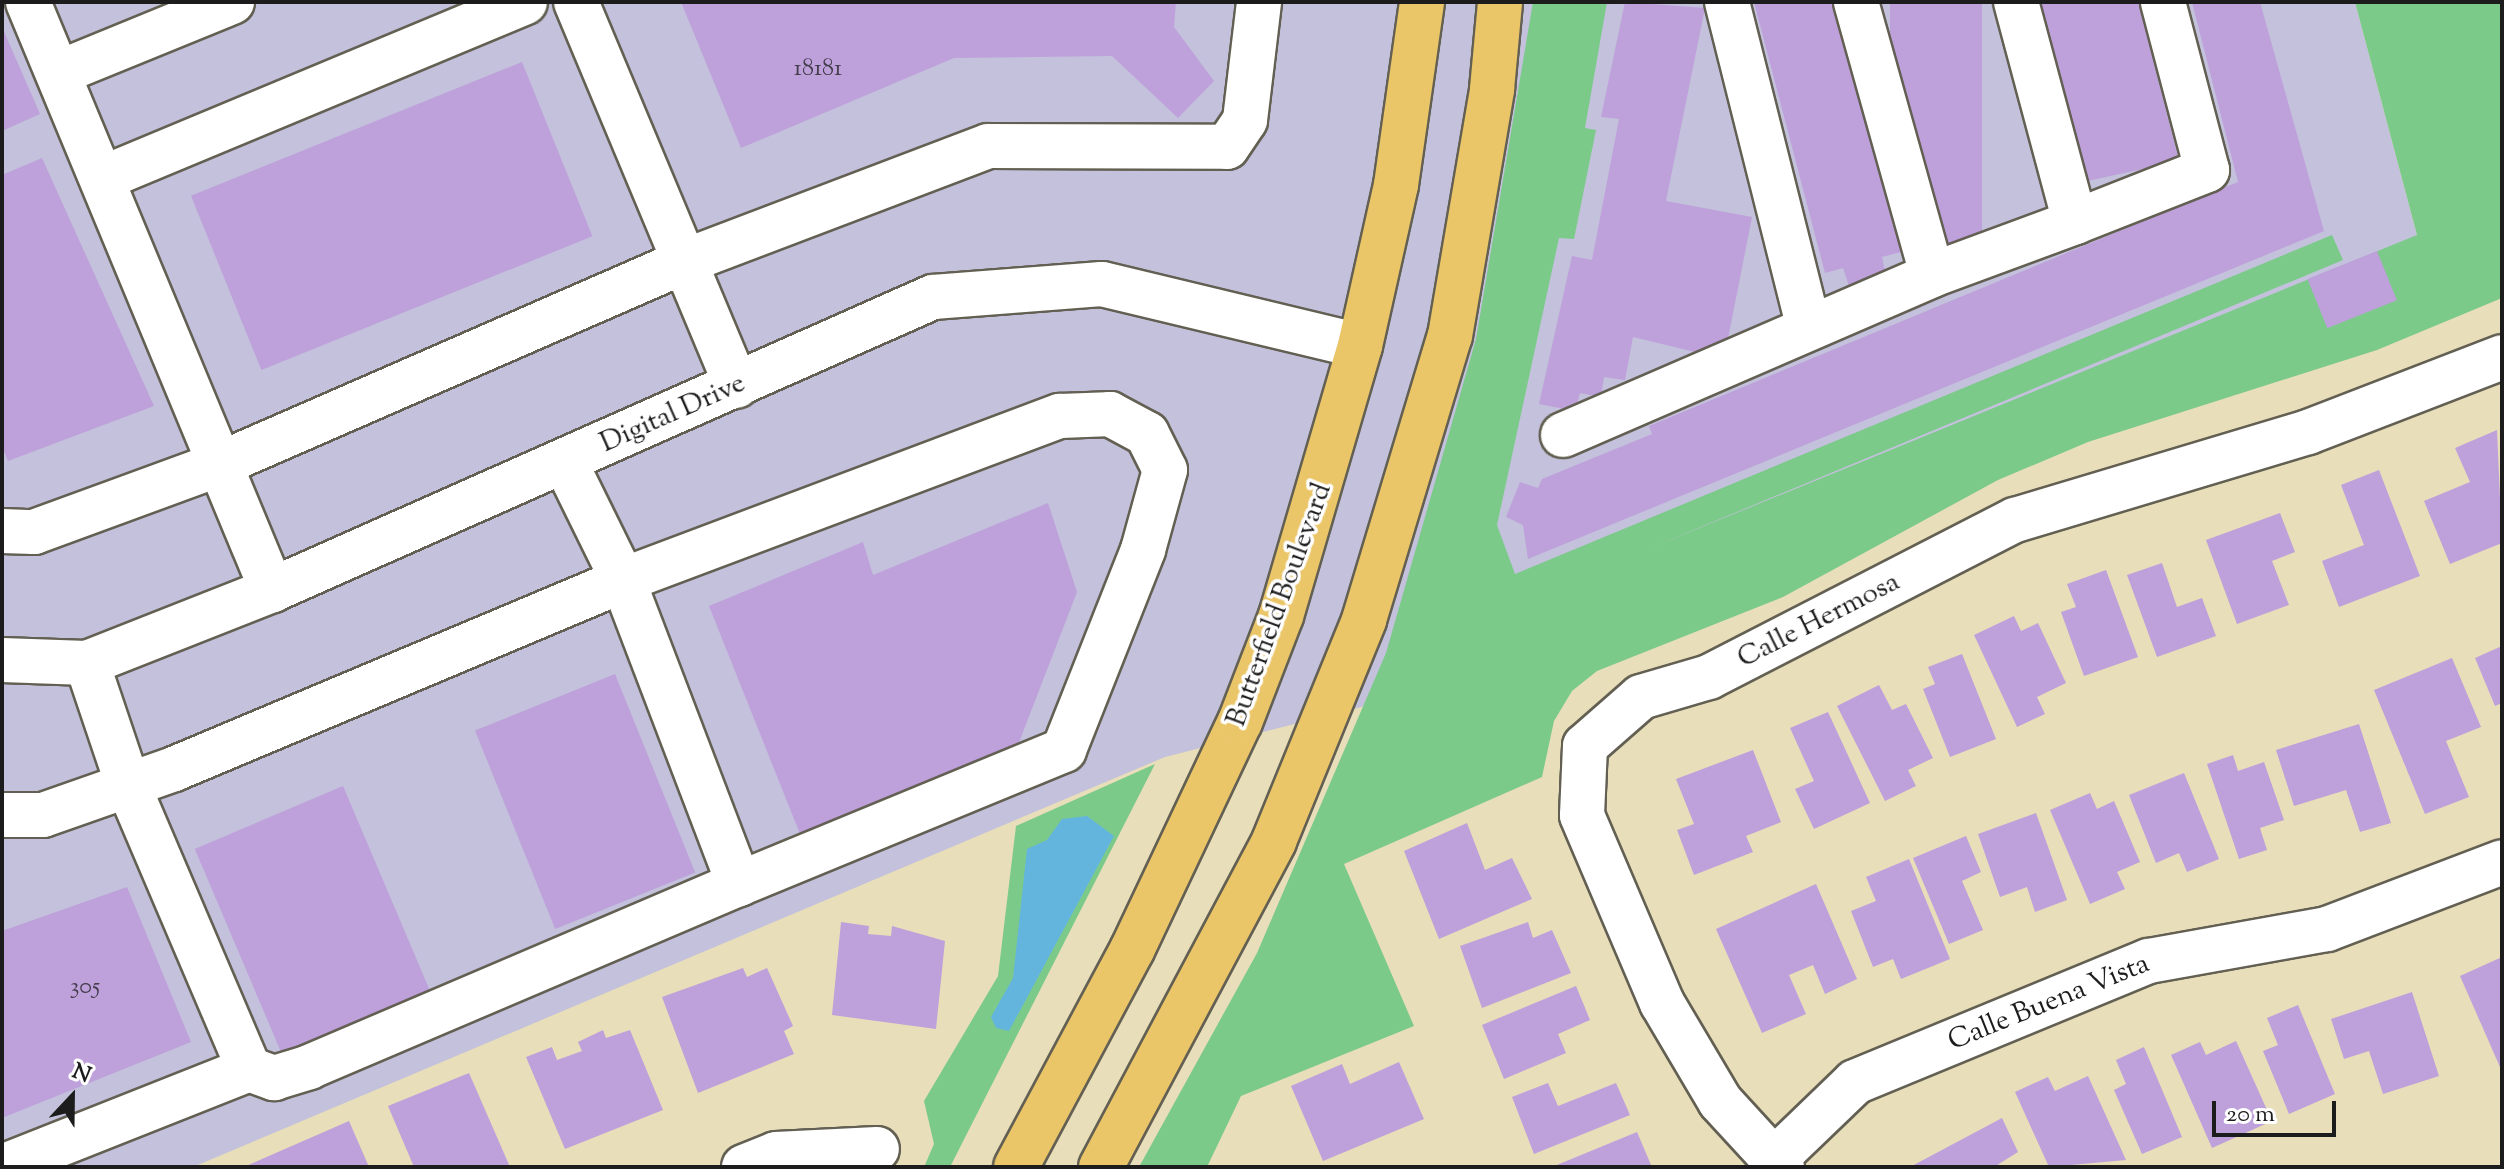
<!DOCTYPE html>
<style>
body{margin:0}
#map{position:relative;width:2504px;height:1169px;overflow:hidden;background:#e8deba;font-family:"Sorts Mill Goudy",serif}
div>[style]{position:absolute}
.industrial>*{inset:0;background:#c3c1db}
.green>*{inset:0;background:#7cca8a}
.water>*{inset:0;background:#63b5de}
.building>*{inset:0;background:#bea0db;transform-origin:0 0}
.roads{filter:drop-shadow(2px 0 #636053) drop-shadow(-2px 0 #636053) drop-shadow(0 2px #636053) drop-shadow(0 -2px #636053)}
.minor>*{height:44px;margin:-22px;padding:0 22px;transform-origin:22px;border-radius:22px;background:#fff}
.major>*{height:44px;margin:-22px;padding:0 22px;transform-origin:22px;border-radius:22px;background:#ebc669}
span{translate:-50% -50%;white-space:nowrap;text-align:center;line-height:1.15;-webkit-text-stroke:7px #fff;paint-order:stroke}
.number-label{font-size:24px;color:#443d4c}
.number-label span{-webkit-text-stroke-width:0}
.street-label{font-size:28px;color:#1c1c1c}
.frame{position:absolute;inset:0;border:4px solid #1c1c1c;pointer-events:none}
.north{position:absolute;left:32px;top:1057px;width:80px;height:80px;-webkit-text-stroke:6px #fff;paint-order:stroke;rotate:22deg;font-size:22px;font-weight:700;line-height:32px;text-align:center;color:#1c1c1c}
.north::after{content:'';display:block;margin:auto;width:28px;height:36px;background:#1c1c1c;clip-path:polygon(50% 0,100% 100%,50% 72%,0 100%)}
.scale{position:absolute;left:2212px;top:1101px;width:124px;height:36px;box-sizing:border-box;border:4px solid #1c1c1c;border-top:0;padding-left:10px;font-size:24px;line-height:28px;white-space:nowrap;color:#1c1c1c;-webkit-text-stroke:6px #fff;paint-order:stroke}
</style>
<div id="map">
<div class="industrial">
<div style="clip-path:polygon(2px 2px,2355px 2px,2426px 269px,1397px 698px,1165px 757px,193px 1167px,2px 1167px)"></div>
</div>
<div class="green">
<div style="clip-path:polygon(1533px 2px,1607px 2px,1585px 128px,1596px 130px,1574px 239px,1559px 238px,1497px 525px,1515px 574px,2332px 235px,2343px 260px,1648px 549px,2417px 235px,2355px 2px,2502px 2px,2502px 298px,2377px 350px,2088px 442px,1998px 480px,1783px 597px,1597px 671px,1572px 691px,1554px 721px,1542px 777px,1344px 864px,1414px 1026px,1241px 1096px,1207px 1167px,1139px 1167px,1257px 953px,1386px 653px,1476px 339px)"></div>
<div style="clip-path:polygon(1155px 764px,950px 1167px,924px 1167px,934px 1144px,924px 1101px,998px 976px,1016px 826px)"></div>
</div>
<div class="water">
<div style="clip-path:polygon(1087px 816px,1114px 836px,1009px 1031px,996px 1028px,991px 1017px,1013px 978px,1027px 849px,1047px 840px,1062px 819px)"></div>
</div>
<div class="building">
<div style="clip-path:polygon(681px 2px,1176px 2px,1174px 27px,1214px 81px,1178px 118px,1112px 56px,954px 58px,741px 148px)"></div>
<div style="clip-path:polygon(1625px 2px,1705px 8px,1666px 201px,1752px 217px,1724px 359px,1633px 337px,1625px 380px,1604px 377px,1601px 397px,1580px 393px,1575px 411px,1539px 404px,1572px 256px,1592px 260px,1619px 119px,1601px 117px)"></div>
<div style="clip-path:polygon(1754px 2px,1835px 2px,1901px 252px,1882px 257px,1886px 276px,1849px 286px,1843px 268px,1825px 273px)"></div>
<div style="left:1890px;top:2px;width:92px;height:244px"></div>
<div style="clip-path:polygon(2037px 2px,2138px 2px,2179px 161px,2083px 182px)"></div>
<div style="clip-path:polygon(2192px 2px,2260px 2px,2324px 231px,1528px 559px,1523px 525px,1506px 517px,1520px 482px,1538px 488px,1542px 479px,1652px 434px,1649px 426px,2238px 182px)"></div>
<div style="clip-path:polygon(2px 27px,40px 114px,2px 131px)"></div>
<div style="left:522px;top:62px;width:188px;height:357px;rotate:68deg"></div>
<div style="clip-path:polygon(42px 158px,154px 406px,8px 461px,2px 446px,2px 175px)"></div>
<div style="left:2377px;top:251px;width:53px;height:75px;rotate:68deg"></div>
<div style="clip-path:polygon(2497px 430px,2502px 543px,2450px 564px,2424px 501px,2470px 482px,2455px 448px)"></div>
<div style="clip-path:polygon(2379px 470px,2420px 576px,2339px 607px,2322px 561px,2364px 545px,2341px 485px)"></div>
<div style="clip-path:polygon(1048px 503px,1077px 592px,1018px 745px,804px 844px,709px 606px,863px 542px,873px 575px)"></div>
<div style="clip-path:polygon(2280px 513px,2295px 552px,2272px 561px,2289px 605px,2237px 624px,2206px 540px)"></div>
<div style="clip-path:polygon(2162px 563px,2177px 607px,2202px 598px,2216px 636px,2157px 657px,2127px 575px)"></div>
<div style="clip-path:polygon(2106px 570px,2138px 657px,2084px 676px,2061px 612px,2076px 607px,2067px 584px)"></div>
<div style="clip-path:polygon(2014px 616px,2021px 631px,2038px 623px,2066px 683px,2037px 697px,2045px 714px,2017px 727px,1974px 635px)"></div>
<div style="clip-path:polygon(2502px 646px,2502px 703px,2495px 706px,2475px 658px)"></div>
<div style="clip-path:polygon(1962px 654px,1996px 739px,1950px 757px,1923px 689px,1935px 684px,1928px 667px)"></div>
<div style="clip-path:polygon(2452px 658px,2481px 727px,2446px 741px,2469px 797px,2425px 814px,2374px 690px)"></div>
<div style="left:615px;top:674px;width:214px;height:151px;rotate:68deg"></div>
<div style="clip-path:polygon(1879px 685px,1892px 710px,1906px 704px,1933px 758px,1908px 770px,1916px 786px,1885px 801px,1837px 706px)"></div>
<div style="clip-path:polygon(1828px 712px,1870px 803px,1814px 829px,1795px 789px,1814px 781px,1790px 728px)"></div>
<div style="clip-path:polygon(2359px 724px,2391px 823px,2360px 832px,2346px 790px,2294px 806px,2276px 750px)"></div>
<div style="clip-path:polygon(1753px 750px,1781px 822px,1746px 836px,1753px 852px,1694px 875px,1677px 830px,1694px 824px,1676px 779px)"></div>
<div style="clip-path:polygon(2233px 755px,2238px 771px,2264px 762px,2284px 820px,2260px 828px,2267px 850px,2239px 859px,2207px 764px)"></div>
<div style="clip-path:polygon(2184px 773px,2219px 859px,2187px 872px,2179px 853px,2156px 863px,2129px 795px)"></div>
<div style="left:343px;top:786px;width:229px;height:161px;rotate:67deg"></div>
<div style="clip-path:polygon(2090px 793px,2097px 809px,2114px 801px,2140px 862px,2117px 872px,2125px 889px,2090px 904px,2050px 810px)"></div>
<div style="clip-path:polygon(2036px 813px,2067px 900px,2035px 912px,2027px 887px,2000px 897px,1978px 834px)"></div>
<div style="clip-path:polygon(1467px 823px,1485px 870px,1512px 858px,1532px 899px,1439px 939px,1404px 851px)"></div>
<div style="clip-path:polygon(1966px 836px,1981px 872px,1962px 881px,1983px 930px,1949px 944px,1913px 858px)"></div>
<div style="clip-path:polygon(1909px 859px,1950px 959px,1901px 979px,1893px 959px,1873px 967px,1851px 911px,1876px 901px,1866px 877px)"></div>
<div style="clip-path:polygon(1816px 884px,1857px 979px,1825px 994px,1813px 965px,1789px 975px,1806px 1014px,1762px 1033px,1716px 929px)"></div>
<div style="clip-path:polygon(127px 887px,191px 1042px,2px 1118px,2px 931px)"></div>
<div style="clip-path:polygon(841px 922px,869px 926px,868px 934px,891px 936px,892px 926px,945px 941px,936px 1029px,832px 1015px)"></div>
<div style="clip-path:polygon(1528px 922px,1533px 938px,1552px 930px,1571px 973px,1482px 1008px,1460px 946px)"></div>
<div style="clip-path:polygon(2502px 957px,2502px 1066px,2500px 1067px,2460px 976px)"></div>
<div style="clip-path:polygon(743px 968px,747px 977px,767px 968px,793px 1026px,784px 1031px,794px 1054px,698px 1093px,662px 997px)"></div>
<div style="clip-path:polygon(1576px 986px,1590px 1020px,1558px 1034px,1566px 1053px,1504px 1079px,1482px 1025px)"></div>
<div style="clip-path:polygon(2412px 992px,2439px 1076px,2383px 1094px,2369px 1051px,2344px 1059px,2331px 1019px)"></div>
<div style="clip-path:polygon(2298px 1005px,2335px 1094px,2289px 1114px,2263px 1051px,2278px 1045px,2267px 1018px)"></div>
<div style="clip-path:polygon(603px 1030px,606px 1038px,630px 1030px,663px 1110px,565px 1149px,526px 1057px,552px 1047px,557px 1060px,582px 1051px,578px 1042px)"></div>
<div style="clip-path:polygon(2236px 1041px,2272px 1121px,2212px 1148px,2171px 1055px,2200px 1042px,2206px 1055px)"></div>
<div style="clip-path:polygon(2144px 1047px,2182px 1137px,2142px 1154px,2114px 1090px,2126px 1084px,2116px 1060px)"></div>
<div style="clip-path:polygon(1399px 1062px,1424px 1119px,1323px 1161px,1291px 1086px,1342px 1064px,1350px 1084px)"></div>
<div style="clip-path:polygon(469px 1073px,510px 1167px,414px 1167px,388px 1106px)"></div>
<div style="clip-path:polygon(2088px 1076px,2126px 1160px,2049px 1167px,2015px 1092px,2048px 1077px,2055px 1091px)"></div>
<div style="clip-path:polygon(1548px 1083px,1558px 1106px,1616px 1083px,1630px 1115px,1534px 1154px,1512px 1097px)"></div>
<div style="clip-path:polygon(2002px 1118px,2018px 1152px,1994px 1167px,1910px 1167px)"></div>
<div style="clip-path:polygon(349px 1121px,369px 1167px,244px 1167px)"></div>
<div style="clip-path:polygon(1637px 1132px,1651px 1165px,1552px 1167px)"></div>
</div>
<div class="roads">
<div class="minor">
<div style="left:28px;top:2px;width:637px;rotate:67.46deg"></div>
<div style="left:576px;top:2px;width:416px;rotate:67.3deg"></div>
<div style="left:1727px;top:2px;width:336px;rotate:75.9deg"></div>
<div style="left:1856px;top:2px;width:283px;rotate:74.4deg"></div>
<div style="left:1932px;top:275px;width:153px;rotate:-20.3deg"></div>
<div style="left:2075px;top:222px;width:228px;rotate:-105deg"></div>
<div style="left:58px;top:73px;width:188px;rotate:-22.2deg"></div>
<div style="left:103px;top:178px;width:457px;rotate:-22.6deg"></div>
<div style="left:2075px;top:222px;width:142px;rotate:-21.5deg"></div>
<div style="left:2207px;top:170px;width:174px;rotate:-104.7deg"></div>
<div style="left:1563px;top:435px;width:402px;rotate:-23.4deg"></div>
<div style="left:2px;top:531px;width:32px;rotate:2deg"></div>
<div style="left:34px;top:532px;width:198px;rotate:-20.1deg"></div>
<div style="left:220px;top:464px;width:505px;rotate:-23.57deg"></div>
<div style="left:683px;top:262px;width:326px;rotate:-20.8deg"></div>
<div style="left:988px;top:146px;width:239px;rotate:0.2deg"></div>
<div style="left:1227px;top:147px;width:32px;rotate:-56deg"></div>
<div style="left:1245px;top:120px;width:119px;rotate:-83.2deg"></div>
<div style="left:2px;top:660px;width:85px;rotate:2deg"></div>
<div style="left:87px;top:663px;width:199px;rotate:-21.5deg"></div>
<div style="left:272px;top:590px;width:723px;rotate:-23.91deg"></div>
<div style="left:933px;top:297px;width:169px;rotate:-4.4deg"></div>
<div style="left:1102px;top:284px;width:265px;rotate:13.5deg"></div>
<div style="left:2px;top:815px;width:41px"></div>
<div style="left:43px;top:815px;width:139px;rotate:-19.3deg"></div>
<div style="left:174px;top:769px;width:487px;rotate:-22.8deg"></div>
<div style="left:623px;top:580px;width:131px;rotate:-116.2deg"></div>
<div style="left:249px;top:1069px;width:27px;rotate:20deg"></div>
<div style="left:274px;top:1078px;width:37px;rotate:-17deg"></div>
<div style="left:309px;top:1067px;width:467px;rotate:-23.1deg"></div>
<div style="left:739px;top:884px;width:325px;rotate:-110.9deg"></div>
<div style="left:623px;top:580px;width:467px;rotate:-20.6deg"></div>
<div style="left:1060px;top:416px;width:50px;rotate:-2.3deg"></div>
<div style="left:1110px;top:414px;width:42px;rotate:28.4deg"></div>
<div style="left:1147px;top:434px;width:40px;rotate:63.4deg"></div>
<div style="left:1165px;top:470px;width:83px;rotate:105.4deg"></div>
<div style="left:1143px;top:550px;width:215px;rotate:111.6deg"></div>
<div style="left:1064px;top:750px;width:352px;rotate:157.6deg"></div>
<div style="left:1774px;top:1160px;width:80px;rotate:-132.5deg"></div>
<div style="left:1720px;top:1101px;width:114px;rotate:-120.6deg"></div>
<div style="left:1662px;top:1003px;width:204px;rotate:-113.1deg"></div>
<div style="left:1582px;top:815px;width:69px;rotate:-87.5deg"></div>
<div style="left:1585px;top:746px;width:74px;rotate:-41.2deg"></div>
<div style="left:1641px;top:697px;width:71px;rotate:-16.4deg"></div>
<div style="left:1709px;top:677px;width:344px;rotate:-27.2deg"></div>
<div style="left:2015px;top:520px;width:306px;rotate:-16.7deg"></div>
<div style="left:2308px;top:432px;width:208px;rotate:-21.1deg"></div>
<div style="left:2px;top:1167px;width:266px;rotate:-21.6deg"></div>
<div style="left:249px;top:1069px;width:309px;rotate:-113.1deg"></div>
<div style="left:128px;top:785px;width:129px;rotate:-108.6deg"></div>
<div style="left:744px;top:1167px;width:35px;rotate:-22deg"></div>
<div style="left:776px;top:1154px;width:101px;rotate:-2.8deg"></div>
<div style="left:1782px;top:1167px;width:11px;rotate:-139deg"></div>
<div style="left:1774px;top:1160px;width:112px;rotate:-43.9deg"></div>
<div style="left:1855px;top:1082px;width:318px;rotate:-22.4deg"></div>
<div style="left:2149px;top:961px;width:181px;rotate:-10.2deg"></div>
<div style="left:2327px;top:929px;width:187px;rotate:-20.9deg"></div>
</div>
<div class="major">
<div style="left:1016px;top:1167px;width:246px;rotate:-61.9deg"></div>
<div style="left:1132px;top:950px;width:252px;rotate:-64.7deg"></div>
<div style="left:1240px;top:722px;width:114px;rotate:-68.9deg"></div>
<div style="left:1281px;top:616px;width:281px;rotate:-73.7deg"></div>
<div style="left:1360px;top:346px;width:165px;rotate:-77.4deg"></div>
<div style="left:1396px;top:185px;width:185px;rotate:-81.9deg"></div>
<div style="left:1101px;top:1167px;width:369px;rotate:-62deg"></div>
<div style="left:1274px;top:841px;width:239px;rotate:-67.8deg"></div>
<div style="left:1364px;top:620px;width:297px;rotate:-73.2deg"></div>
<div style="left:1450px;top:336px;width:251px;rotate:-80.3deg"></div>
<div style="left:1492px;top:89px;width:87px;rotate:-84.7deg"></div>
</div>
</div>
<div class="number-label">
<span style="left:818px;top:70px">18181</span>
<span style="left:85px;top:988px">305</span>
</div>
<div class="street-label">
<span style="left:673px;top:414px;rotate:-24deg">Digital Drive</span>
<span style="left:1280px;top:605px;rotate:-70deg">Butterfield Boulevard</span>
<span style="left:1819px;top:621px;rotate:-27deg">Calle Hermosa</span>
<span style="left:2049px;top:1003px;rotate:-22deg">Calle Buena Vista</span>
</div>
<div class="frame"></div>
<div class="north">N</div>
<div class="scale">20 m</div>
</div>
